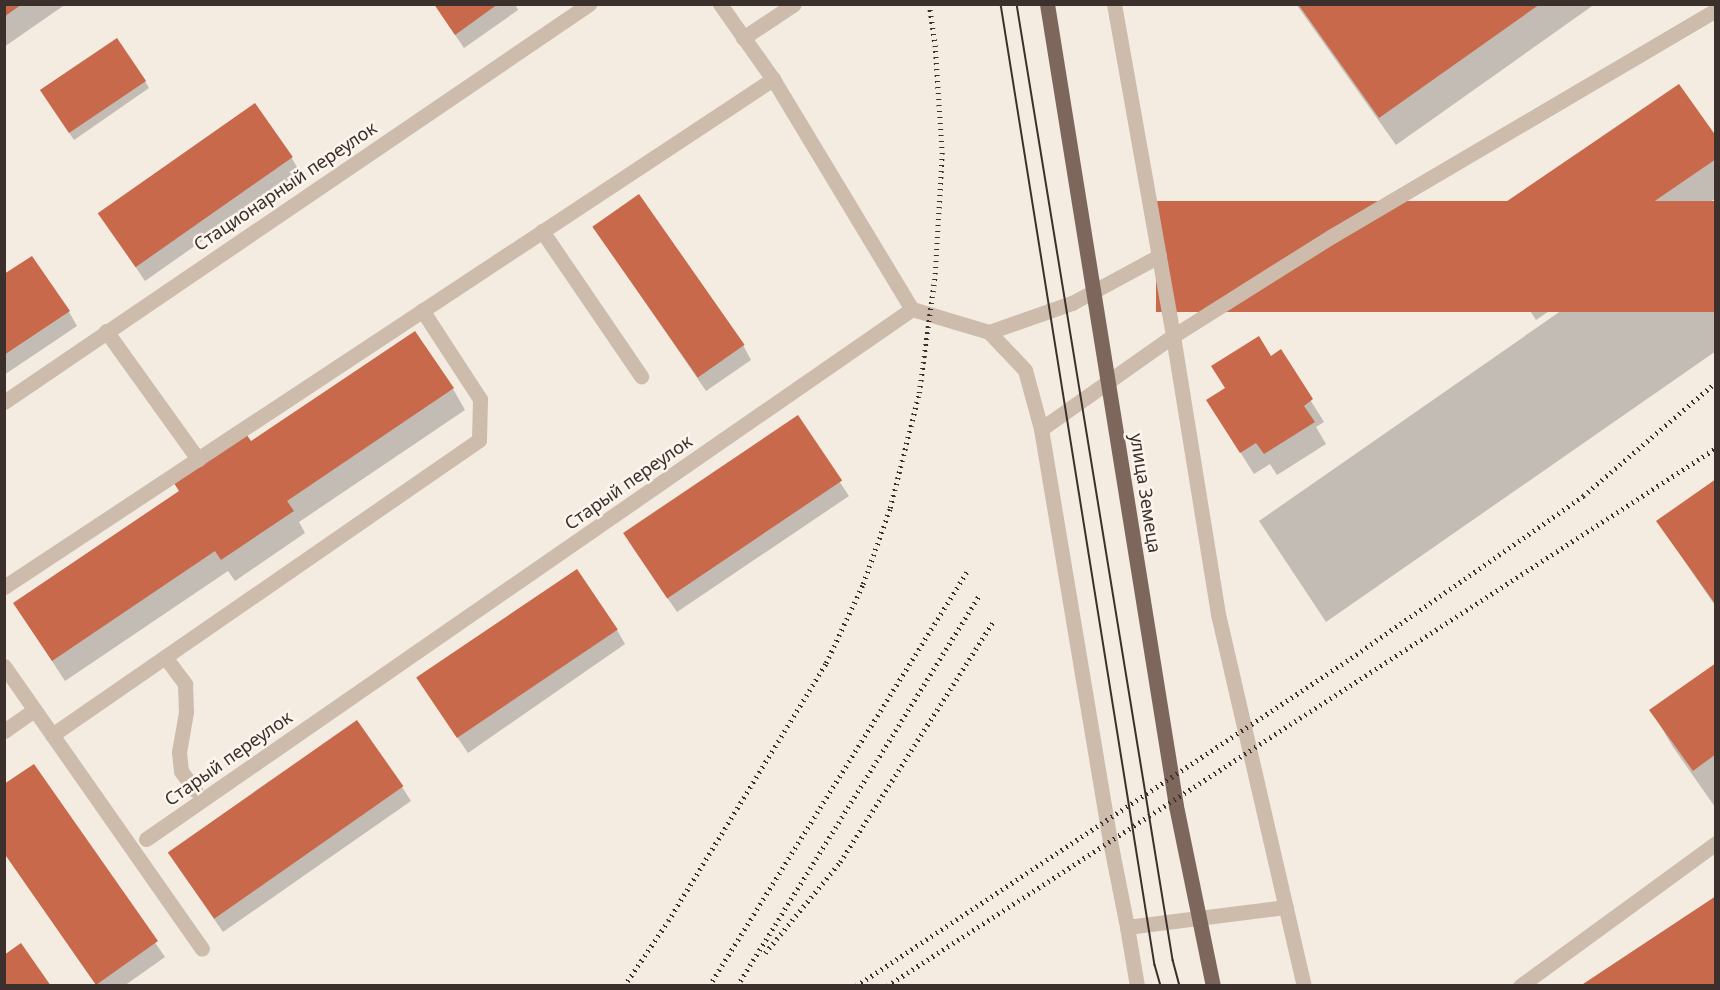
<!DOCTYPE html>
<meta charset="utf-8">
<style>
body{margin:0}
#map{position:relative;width:1720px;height:990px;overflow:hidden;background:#f4ebe1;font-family:"Noto Sans",sans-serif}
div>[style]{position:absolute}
.shadow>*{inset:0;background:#0003}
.building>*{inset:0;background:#c8694b;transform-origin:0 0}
.minor>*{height:15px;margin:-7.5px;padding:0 7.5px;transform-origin:7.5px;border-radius:7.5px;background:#cdbbac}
.major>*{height:15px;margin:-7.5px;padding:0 7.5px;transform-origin:7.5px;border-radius:7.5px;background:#7d675c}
.tram>*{height:1.5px;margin:-0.75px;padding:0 0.75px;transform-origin:0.75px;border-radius:0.75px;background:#3b302b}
.rail>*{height:4.5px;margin-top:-2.25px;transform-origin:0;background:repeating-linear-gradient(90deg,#3b302b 0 1.5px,transparent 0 6px)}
span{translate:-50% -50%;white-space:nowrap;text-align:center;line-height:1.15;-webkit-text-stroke:5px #fbf5ee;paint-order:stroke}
.street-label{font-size:18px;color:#3b302b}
.frame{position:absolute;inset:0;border:6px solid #3b302b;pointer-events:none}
</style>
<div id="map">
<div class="shadow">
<div style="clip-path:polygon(4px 4px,66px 4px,4px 47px)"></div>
<div style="clip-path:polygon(434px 4px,515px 4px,518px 10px,464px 48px)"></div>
<div style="clip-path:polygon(1296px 4px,1595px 4px,1396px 145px)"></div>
<div style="clip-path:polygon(145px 81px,149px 88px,74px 140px,46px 98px)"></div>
<div style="clip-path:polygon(1716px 139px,1716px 198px,1536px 320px,1474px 225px)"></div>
<div style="clip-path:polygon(291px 157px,300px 172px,145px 281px,100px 214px)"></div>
<div style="clip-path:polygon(1716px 203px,1716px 351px,1326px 622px,1259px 521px)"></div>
<div style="clip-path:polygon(594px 227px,743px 345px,751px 360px,706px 391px)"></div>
<div style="clip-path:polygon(4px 276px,69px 312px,77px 326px,4px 375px)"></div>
<div style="clip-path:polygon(1280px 351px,1324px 422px,1316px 427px,1326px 444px,1277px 475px,1270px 464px,1254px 474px,1221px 422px,1226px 389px)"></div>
<div style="clip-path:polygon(453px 389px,465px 410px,299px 522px,305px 533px,235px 581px,228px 571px,65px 681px,15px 604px,251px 444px)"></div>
<div style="clip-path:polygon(797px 418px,849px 496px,677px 612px,633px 548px)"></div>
<div style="clip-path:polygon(1716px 482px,1716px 607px,1658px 522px)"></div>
<div style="clip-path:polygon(617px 630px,625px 644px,468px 753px,419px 680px)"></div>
<div style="clip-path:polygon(1716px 665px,1716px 807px,1715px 807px,1673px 747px,1651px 710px)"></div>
<div style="clip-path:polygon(34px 766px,165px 957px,124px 986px,97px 986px,4px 853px)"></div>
<div style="clip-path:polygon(402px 787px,411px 801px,223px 932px,178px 867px)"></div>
</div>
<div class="building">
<div style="clip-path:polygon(4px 4px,22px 4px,4px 17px)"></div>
<div style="clip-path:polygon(434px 4px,498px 4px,455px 35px)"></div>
<div style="clip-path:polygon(1298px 4px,1540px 4px,1379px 118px)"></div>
<div style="left:117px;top:38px;width:52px;height:93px;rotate:56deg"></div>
<div style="clip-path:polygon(1679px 84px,1716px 136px,1716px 159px,1519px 294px,1472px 225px)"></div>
<div style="left:255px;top:103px;width:66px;height:192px;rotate:55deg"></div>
<div style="left:639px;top:194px;width:184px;height:57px;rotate:55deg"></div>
<div style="left:1716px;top:201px;width:111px;height:560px;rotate:90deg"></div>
<div style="clip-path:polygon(32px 256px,70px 311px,4px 355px,4px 274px)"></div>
<div style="clip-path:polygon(415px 331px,454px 388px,287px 501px,294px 511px,221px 560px,215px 551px,52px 661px,13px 603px,179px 491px,172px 480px,244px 431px,251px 441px)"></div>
<div style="clip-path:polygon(1259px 336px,1271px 356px,1281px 349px,1313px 399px,1304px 406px,1315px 422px,1264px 454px,1256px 443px,1240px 453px,1206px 400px,1225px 388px,1211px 366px)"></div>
<div style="left:798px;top:415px;width:79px;height:211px;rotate:56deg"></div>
<div style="clip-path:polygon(1716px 479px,1716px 605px,1656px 521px)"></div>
<div style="left:577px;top:569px;width:73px;height:194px;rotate:56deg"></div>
<div style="clip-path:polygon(1716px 663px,1716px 754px,1693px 771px,1649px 710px)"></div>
<div style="left:357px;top:720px;width:81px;height:231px;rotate:55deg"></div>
<div style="clip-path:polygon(34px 764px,158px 941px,96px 985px,4px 853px,4px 784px)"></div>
<div style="clip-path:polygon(1716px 896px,1716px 986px,1580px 986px)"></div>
<div style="clip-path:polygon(21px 943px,51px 986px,4px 986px,4px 955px)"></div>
</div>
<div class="minor">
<div style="left:720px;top:4px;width:92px;rotate:54.8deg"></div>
<div style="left:773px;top:79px;width:269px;rotate:58.9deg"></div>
<div style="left:1114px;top:4px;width:337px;rotate:79.9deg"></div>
<div style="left:1173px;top:336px;width:282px;rotate:80.8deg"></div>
<div style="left:1218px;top:614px;width:382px;rotate:77deg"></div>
<div style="left:743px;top:38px;width:61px;rotate:-33.7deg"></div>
<div style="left:542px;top:231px;width:176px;rotate:55.7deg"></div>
<div style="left:106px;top:331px;width:158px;rotate:54.3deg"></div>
<div style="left:989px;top:332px;width:52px;rotate:46.5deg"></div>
<div style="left:1025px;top:370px;width:61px;rotate:74.8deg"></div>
<div style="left:1041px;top:429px;width:418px;rotate:80.5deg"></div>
<div style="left:1110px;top:841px;width:88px;rotate:78.8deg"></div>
<div style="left:4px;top:402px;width:708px;rotate:-34.23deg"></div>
<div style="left:1041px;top:429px;width:161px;rotate:-35.2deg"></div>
<div style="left:1173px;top:336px;width:188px;rotate:-32.2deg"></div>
<div style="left:1332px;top:236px;width:446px;rotate:-30.5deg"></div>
<div style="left:4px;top:587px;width:922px;rotate:-33.45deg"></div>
<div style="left:165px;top:657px;width:34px;rotate:53deg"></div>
<div style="left:185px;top:684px;width:28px;rotate:88deg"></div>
<div style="left:186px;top:712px;width:41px;rotate:99.9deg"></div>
<div style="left:179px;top:752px;width:19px;rotate:84deg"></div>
<div style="left:181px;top:771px;width:24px;rotate:54deg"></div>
<div style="left:4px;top:666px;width:345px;rotate:55deg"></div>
<div style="left:4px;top:731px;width:37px;rotate:-35deg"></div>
<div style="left:52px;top:735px;width:519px;rotate:-34.64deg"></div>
<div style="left:479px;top:440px;width:41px;rotate:-88.6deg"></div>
<div style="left:480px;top:399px;width:106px;rotate:-123.1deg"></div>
<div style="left:146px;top:839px;width:931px;rotate:-34.68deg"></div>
<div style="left:912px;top:309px;width:80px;rotate:16.6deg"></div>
<div style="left:989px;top:332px;width:88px;rotate:-19.3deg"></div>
<div style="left:1072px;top:303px;width:99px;rotate:-28.4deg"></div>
<div style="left:1137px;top:986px;width:60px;rotate:-99.6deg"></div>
<div style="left:1127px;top:927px;width:160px;rotate:-7.2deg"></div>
<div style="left:1520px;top:986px;width:243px;rotate:-36.1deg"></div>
</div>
<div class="major">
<div style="left:1047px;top:4px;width:812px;rotate:80.86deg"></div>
<div style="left:1176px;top:806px;width:184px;rotate:78.4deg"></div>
</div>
<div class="tram">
<div style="left:1001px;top:4px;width:973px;rotate:80.9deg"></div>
<div style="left:1155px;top:965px;width:22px;rotate:74deg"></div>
<div style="left:1017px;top:4px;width:969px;rotate:80.73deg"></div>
<div style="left:1173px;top:960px;width:27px;rotate:75deg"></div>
</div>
<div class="rail">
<div style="left:765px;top:953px;width:118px;rotate:-50.5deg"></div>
<div style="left:840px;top:862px;width:287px;rotate:-57.5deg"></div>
<div style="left:624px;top:986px;width:78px;rotate:-55.9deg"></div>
<div style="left:668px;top:921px;width:303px;rotate:-58.5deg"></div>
<div style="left:826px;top:663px;width:87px;rotate:-64.9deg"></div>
<div style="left:863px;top:584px;width:81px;rotate:-70.4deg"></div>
<div style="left:890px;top:508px;width:119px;rotate:-75.8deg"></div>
<div style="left:919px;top:393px;width:120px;rotate:-82.3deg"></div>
<div style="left:935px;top:274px;width:120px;rotate:-86.7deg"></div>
<div style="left:942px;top:154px;width:107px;rotate:-93.7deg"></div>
<div style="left:935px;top:47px;width:43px;rotate:-97.9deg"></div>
<div style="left:709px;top:986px;width:489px;rotate:-58.1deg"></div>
<div style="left:737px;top:986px;width:458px;rotate:-58.2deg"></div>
<div style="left:856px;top:986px;width:594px;rotate:-33.53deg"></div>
<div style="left:1351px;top:658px;width:283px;rotate:-34.9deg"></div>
<div style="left:1583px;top:496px;width:175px;rotate:-40.6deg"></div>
<div style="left:887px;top:986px;width:988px;rotate:-32.98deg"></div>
</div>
<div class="street-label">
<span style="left:285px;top:186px;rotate:-34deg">Стационарный переулок</span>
<span style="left:628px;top:482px;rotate:-35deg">Старый переулок</span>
<span style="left:1146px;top:493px;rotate:81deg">улица Земеца</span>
<span style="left:228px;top:758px;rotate:-35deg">Старый переулок</span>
</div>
<div class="frame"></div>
</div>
